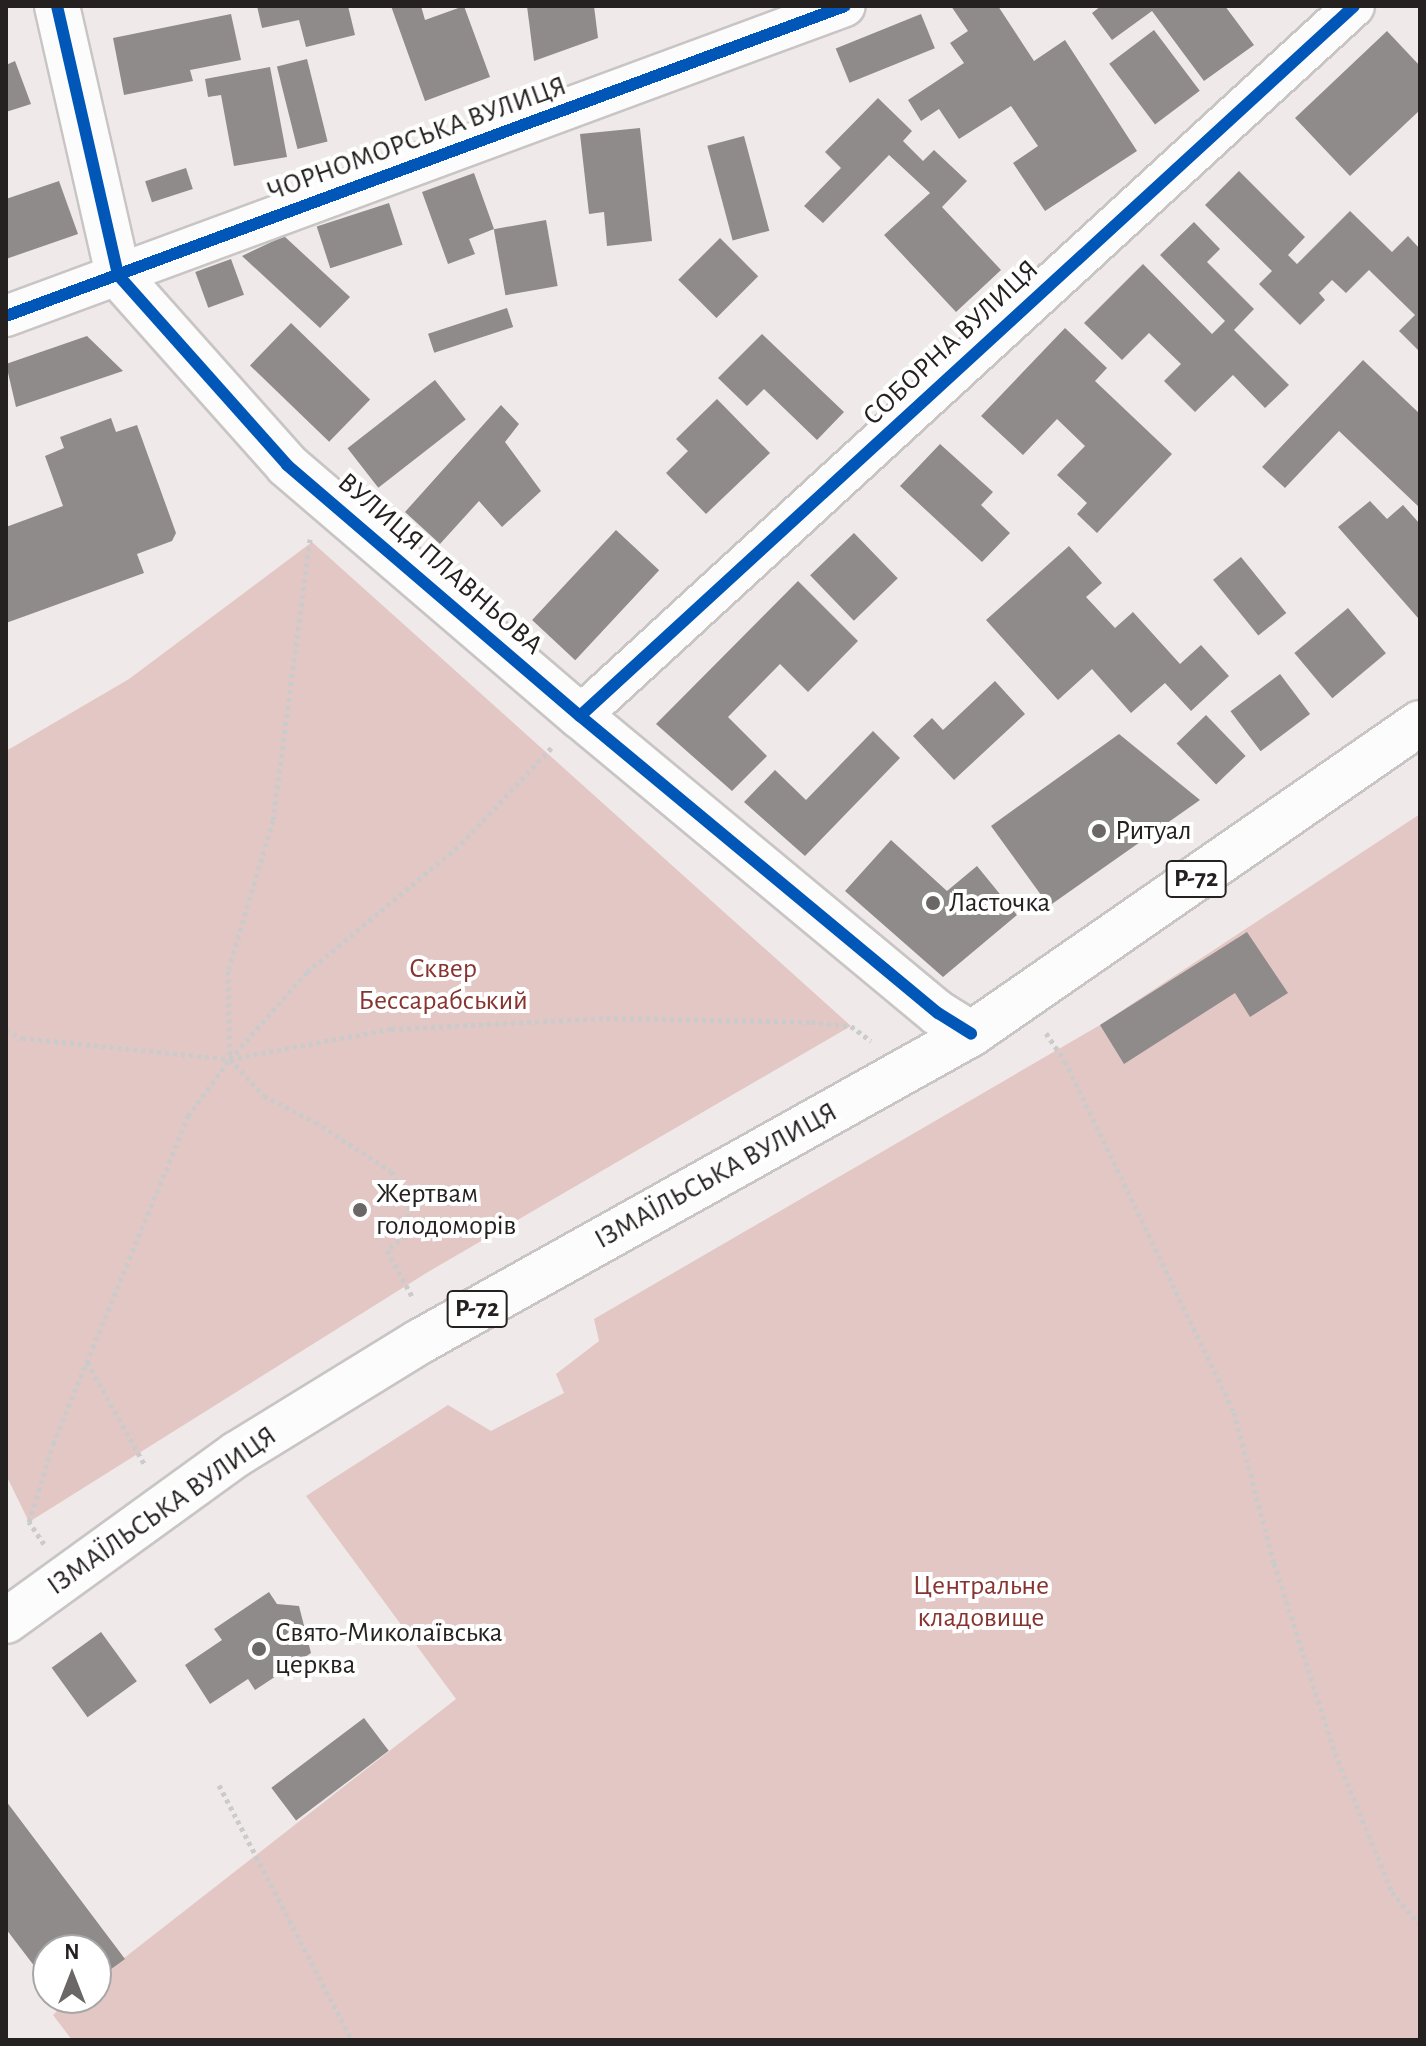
<!DOCTYPE html>
<meta charset="utf-8">
<style>
body{margin:0}
#map{position:relative;width:1426px;height:2046px;overflow:hidden;background:#efeae9;font-family:"Alegreya Sans",sans-serif}
div>[style]{position:absolute}
.green>*{inset:0;background:#e3c7c4}
.building>*{inset:0;background:#8e8b8a;transform-origin:0 0}
.path>*{height:5px;margin-top:-2.5px;transform-origin:0;background:repeating-linear-gradient(90deg,#cccbcb 0 4px,transparent 0 8px)}
.roads{filter:drop-shadow(2px 0 #c9c5c5) drop-shadow(-2px 0 #c9c5c5) drop-shadow(0 2px #c9c5c5) drop-shadow(0 -2px #c9c5c5)}
.minor>*{height:40px;margin:-20px;padding:0 20px;transform-origin:20px;border-radius:20px;background:#fdfcfc}
.tertiary>*{height:44px;margin:-22px;padding:0 22px;transform-origin:22px;border-radius:22px;background:#fdfcfc}
.primary>*{height:44px;margin:-22px;padding:0 22px;transform-origin:22px;border-radius:22px;background:#fdfcfc}
.cycleway>*{height:12px;margin:-6px;padding:0 6px;transform-origin:6px;border-radius:6px;background:#0057b8}
.dots>*{width:22px;height:22px;translate:-50% -50%;box-sizing:border-box;border:4px solid #fff;border-radius:50%}
span{translate:-50% -50%;white-space:nowrap;text-align:center;line-height:1.15;-webkit-text-stroke:8px #fff;paint-order:stroke}
.shield-label span{padding:2px 6px;background:#fff;border:2px solid;border-radius:6px;-webkit-text-stroke-width:0}
.shield-label{font-size:26px;color:#242120;font-weight:700}
.street-label{font-size:28px;color:#242120}
.poi-label{font-size:28px;color:#242120}
.left{translate:0 -50%;text-align:left}
.park-label{font-size:28px;color:#873430}
.frame{position:absolute;inset:0;border:8px solid #242120;pointer-events:none}
.north{position:absolute;left:32px;top:1934px;width:80px;height:80px;box-sizing:border-box;background:#fff;border:2px solid #a7a6a6;border-radius:50%;rotate:0deg;font-size:22px;font-weight:700;line-height:32px;text-align:center;color:#242120}
.north::after{content:'';display:block;margin:auto;width:28px;height:36px;background:#6b6766;clip-path:polygon(50% 0,100% 100%,50% 72%,0 100%)}
</style>
<div id="map">
<div class="green">
<div style="clip-path:polygon(312px 542px,851px 1026px,428px 1272px,29px 1522px,6px 1475px,6px 751px,129px 679px)"></div>
<div style="clip-path:polygon(1420px 814px,1420px 2040px,72px 2040px,53px 2015px,63px 2005px,72px 1998px,96px 1998px,96px 1980px,456px 1699px,306px 1496px,448px 1405px,491px 1431px,564px 1393px,556px 1374px,599px 1341px,594px 1319px,1100px 1025px)"></div>
</div>
<div class="building">
<div style="clip-path:polygon(257px 6px,348px 6px,355px 35px,306px 47px,299px 20px,262px 28px)"></div>
<div style="clip-path:polygon(391px 6px,421px 6px,425px 20px,464px 6px,490px 77px,425px 101px)"></div>
<div style="clip-path:polygon(527px 6px,594px 6px,598px 38px,534px 61px)"></div>
<div style="clip-path:polygon(951px 6px,998px 6px,1034px 61px,1065px 40px,1137px 151px,1045px 211px,1013px 163px,1038px 146px,1011px 106px,959px 139px,939px 109px,921px 121px,908px 100px,964px 63px,950px 43px,968px 31px)"></div>
<div style="clip-path:polygon(1101px 6px,1225px 6px,1254px 45px,1204px 81px,1152px 11px,1112px 40px,1092px 13px)"></div>
<div style="clip-path:polygon(231px 14px,241px 60px,190px 70px,193px 81px,124px 95px,113px 38px)"></div>
<div style="left:921px;top:14px;width:37px;height:92px;rotate:68deg"></div>
<div style="left:1154px;top:30px;width:76px;height:56px;rotate:53deg"></div>
<div style="clip-path:polygon(1387px 31px,1420px 66px,1420px 110px,1350px 176px,1295px 118px)"></div>
<div style="left:307px;top:59px;width:85px;height:31px;rotate:76deg"></div>
<div style="clip-path:polygon(15px 61px,31px 104px,6px 112px,6px 65px)"></div>
<div style="clip-path:polygon(270px 67px,287px 157px,234px 166px,221px 95px,208px 97px,205px 79px)"></div>
<div style="clip-path:polygon(878px 98px,912px 131px,903px 141px,923px 161px,934px 150px,967px 181px,942px 207px,1001px 270px,956px 312px,884px 235px,930px 193px,889px 155px,823px 223px,804px 206px,841px 168px,825px 152px)"></div>
<div style="clip-path:polygon(640px 128px,652px 241px,607px 246px,604px 212px,589px 214px,580px 134px)"></div>
<div style="left:744px;top:136px;width:98px;height:38px;rotate:75deg"></div>
<div style="left:186px;top:168px;width:22px;height:43px;rotate:72deg"></div>
<div style="clip-path:polygon(1239px 171px,1305px 237px,1288px 255px,1297px 264px,1350px 211px,1392px 252px,1408px 236px,1420px 249px,1420px 352px,1399px 331px,1415px 315px,1369px 270px,1346px 293px,1332px 280px,1319px 293px,1325px 300px,1300px 325px,1259px 284px,1272px 271px,1205px 205px)"></div>
<div style="clip-path:polygon(474px 173px,494px 229px,469px 239px,475px 254px,448px 264px,422px 192px)"></div>
<div style="clip-path:polygon(59px 181px,78px 234px,6px 259px,6px 199px)"></div>
<div style="left:389px;top:203px;width:44px;height:76px;rotate:72deg"></div>
<div style="left:546px;top:220px;width:67px;height:53px;rotate:80deg"></div>
<div style="clip-path:polygon(1194px 222px,1220px 249px,1207px 262px,1254px 309px,1234px 330px,1289px 385px,1265px 408px,1233px 375px,1195px 412px,1164px 381px,1181px 364px,1149px 333px,1122px 360px,1084px 323px,1143px 264px,1212px 334px,1225px 321px,1160px 255px)"></div>
<div style="clip-path:polygon(284px 236px,350px 297px,320px 328px,242px 256px)"></div>
<div style="left:720px;top:238px;width:54px;height:59px;rotate:45deg"></div>
<div style="left:231px;top:259px;width:38px;height:38px;rotate:70deg"></div>
<div style="left:507px;top:308px;width:20px;height:83px;rotate:72deg"></div>
<div style="left:291px;top:323px;width:110px;height:59px;rotate:44deg"></div>
<div style="clip-path:polygon(1065px 328px,1107px 368px,1095px 381px,1172px 454px,1097px 533px,1077px 514px,1087px 503px,1057px 475px,1085px 446px,1057px 419px,1023px 455px,981px 416px)"></div>
<div style="clip-path:polygon(762px 334px,844px 412px,817px 440px,764px 389px,747px 406px,718px 378px)"></div>
<div style="clip-path:polygon(87px 336px,123px 371px,16px 407px,6px 364px)"></div>
<div style="clip-path:polygon(1363px 360px,1420px 414px,1420px 508px,1339px 431px,1285px 488px,1262px 467px)"></div>
<div style="left:435px;top:380px;width:50px;height:111px;rotate:52deg"></div>
<div style="clip-path:polygon(717px 399px,770px 453px,706px 514px,666px 473px,688px 451px,676px 439px)"></div>
<div style="clip-path:polygon(501px 405px,519px 424px,505px 442px,541px 491px,502px 527px,479px 501px,440px 544px,405px 512px)"></div>
<div style="clip-path:polygon(111px 418px,116px 432px,137px 425px,176px 533px,172px 541px,137px 554px,144px 573px,6px 623px,6px 527px,63px 506px,45px 456px,64px 448px,60px 437px)"></div>
<div style="clip-path:polygon(940px 444px,993px 492px,981px 505px,1010px 533px,982px 562px,900px 486px)"></div>
<div style="clip-path:polygon(1370px 501px,1387px 519px,1403px 505px,1420px 524px,1418px 618px,1338px 527px)"></div>
<div style="left:616px;top:530px;width:59px;height:123px;rotate:43deg"></div>
<div style="left:854px;top:533px;width:63px;height:61px;rotate:46deg"></div>
<div style="clip-path:polygon(1069px 546px,1102px 583px,1086px 597px,1115px 628px,1133px 612px,1180px 664px,1201px 645px,1229px 676px,1191px 711px,1165px 683px,1131px 713px,1092px 669px,1058px 700px,986px 620px)"></div>
<div style="left:1241px;top:557px;width:72px;height:36px;rotate:51deg"></div>
<div style="clip-path:polygon(798px 581px,858px 641px,808px 692px,780px 664px,728px 717px,767px 756px,732px 791px,656px 724px)"></div>
<div style="left:1348px;top:608px;width:59px;height:70px;rotate:50deg"></div>
<div style="left:1280px;top:674px;width:50px;height:62px;rotate:53deg"></div>
<div style="clip-path:polygon(995px 681px,1025px 714px,954px 780px,913px 736px,932px 718px,943px 730px)"></div>
<div style="left:1206px;top:715px;width:57px;height:41px;rotate:46deg"></div>
<div style="clip-path:polygon(873px 731px,900px 758px,805px 856px,744px 802px,775px 770px,806px 800px)"></div>
<div style="clip-path:polygon(1119px 734px,1200px 800px,1049px 906px,991px 826px)"></div>
<div style="clip-path:polygon(891px 840px,947px 891px,977px 866px,1017px 915px,943px 977px,845px 891px)"></div>
<div style="clip-path:polygon(1247px 932px,1288px 993px,1250px 1017px,1235px 993px,1124px 1064px,1100px 1025px)"></div>
<div style="clip-path:polygon(269px 1592px,277px 1604px,299px 1606px,311px 1653px,255px 1690px,248px 1679px,210px 1704px,185px 1665px,222px 1640px,214px 1629px)"></div>
<div style="left:101px;top:1632px;width:61px;height:61px;rotate:54deg"></div>
<div style="left:364px;top:1718px;width:41px;height:116px;rotate:53deg"></div>
<div style="clip-path:polygon(6px 1801px,125px 1959px,96px 1980px,96px 1950px,48px 1950px,48px 1984px,6px 1929px)"></div>
</div>
<div class="path">
<div style="left:310px;top:539px;width:283px;rotate:97.5deg"></div>
<div style="left:273px;top:820px;width:158px;rotate:106.6deg"></div>
<div style="left:228px;top:971px;width:88px;rotate:88.7deg"></div>
<div style="left:230px;top:1059px;width:50px;rotate:47.4deg"></div>
<div style="left:264px;top:1096px;width:57px;rotate:27deg"></div>
<div style="left:315px;top:1122px;width:90px;rotate:32.8deg"></div>
<div style="left:391px;top:1171px;width:39px;rotate:63deg"></div>
<div style="left:409px;top:1206px;width:30px;rotate:96deg"></div>
<div style="left:406px;top:1236px;width:24px;rotate:144deg"></div>
<div style="left:387px;top:1250px;width:55px;rotate:61.6deg"></div>
<div style="left:6px;top:1030px;width:18px;rotate:27deg"></div>
<div style="left:22px;top:1038px;width:209px;rotate:5.8deg"></div>
<div style="left:230px;top:1059px;width:164px;rotate:-10.6deg"></div>
<div style="left:391px;top:1029px;width:215px;rotate:-2.9deg"></div>
<div style="left:606px;top:1018px;width:205px;rotate:1.1deg"></div>
<div style="left:811px;top:1022px;width:40px;rotate:5.7deg"></div>
<div style="left:851px;top:1026px;width:25px;rotate:37deg"></div>
<div style="left:1046px;top:1033px;width:34px;rotate:56deg"></div>
<div style="left:1065px;top:1061px;width:390px;rotate:64.3deg"></div>
<div style="left:1234px;top:1412px;width:156px;rotate:75.2deg"></div>
<div style="left:1274px;top:1563px;width:200px;rotate:72.2deg"></div>
<div style="left:1335px;top:1753px;width:150px;rotate:67.7deg"></div>
<div style="left:1392px;top:1892px;width:43px;rotate:49.7deg"></div>
<div style="left:87px;top:1362px;width:120px;rotate:60.7deg"></div>
<div style="left:44px;top:1544px;width:27px;rotate:-124deg"></div>
<div style="left:29px;top:1522px;width:82px;rotate:-72.9deg"></div>
<div style="left:53px;top:1444px;width:355px;rotate:-67.6deg"></div>
<div style="left:188px;top:1116px;width:71px;rotate:-53.6deg"></div>
<div style="left:230px;top:1059px;width:116px;rotate:-48.5deg"></div>
<div style="left:307px;top:972px;width:200px;rotate:-39.7deg"></div>
<div style="left:461px;top:844px;width:132px;rotate:-46.8deg"></div>
<div style="left:219px;top:1785px;width:288px;rotate:62.5deg"></div>
</div>
<div class="roads">
<div class="minor">
<div style="left:6px;top:316px;width:894px;rotate:-20.28deg"></div>
<div style="left:580px;top:716px;width:1050px;rotate:-42.53deg"></div>
</div>
<div class="tertiary">
<div style="left:57px;top:6px;width:276px;rotate:77.2deg"></div>
<div style="left:118px;top:275px;width:254px;rotate:48.3deg"></div>
<div style="left:287px;top:465px;width:386px;rotate:40.6deg"></div>
<div style="left:580px;top:716px;width:465px;rotate:39.7deg"></div>
<div style="left:938px;top:1013px;width:39px;rotate:32deg"></div>
</div>
<div class="primary">
<div style="left:6px;top:1621px;width:285px;rotate:-35.9deg"></div>
<div style="left:237px;top:1454px;width:214px;rotate:-31.6deg"></div>
<div style="left:419px;top:1342px;width:632px;rotate:-29.16deg"></div>
<div style="left:971px;top:1034px;width:546px;rotate:-34.71deg"></div>
</div>
</div>
<div class="cycleway">
<div style="left:57px;top:6px;width:276px;rotate:77.2deg"></div>
<div style="left:118px;top:275px;width:254px;rotate:48.3deg"></div>
<div style="left:287px;top:465px;width:386px;rotate:40.6deg"></div>
<div style="left:580px;top:716px;width:465px;rotate:39.7deg"></div>
<div style="left:938px;top:1013px;width:39px;rotate:32deg"></div>
<div style="left:6px;top:316px;width:894px;rotate:-20.28deg"></div>
<div style="left:580px;top:716px;width:1050px;rotate:-42.53deg"></div>
</div>
<div class="dots">
<div style="left:1099px;top:831px;background:#6b6766"></div>
<div style="left:933px;top:903px;background:#6b6766"></div>
<div style="left:360px;top:1210px;background:#6b6766"></div>
<div style="left:259px;top:1649px;background:#6b6766"></div>
</div>
<div class="shield-label">
<span style="left:1196px;top:879px">Р-72</span>
<span style="left:477px;top:1309px">Р-72</span>
</div>
<div class="street-label">
<span style="left:417px;top:139px;rotate:-20deg">ЧОРНОМОРСЬКА ВУЛИЦЯ</span>
<span style="left:951px;top:343px;rotate:-43deg">СОБОРНА ВУЛИЦЯ</span>
<span style="left:440px;top:564px;rotate:41deg">ВУЛИЦЯ ПЛАВНЬОВА</span>
<span style="left:716px;top:1176px;rotate:-29deg">ІЗМАЇЛЬСЬКА ВУЛИЦЯ</span>
<span style="left:162px;top:1511px;rotate:-35deg">ІЗМАЇЛЬСЬКА ВУЛИЦЯ</span>
</div>
<div class="poi-label">
<span class="left" style="left:1115px;top:831px">Ритуал</span>
<span class="left" style="left:949px;top:903px">Ласточка</span>
<span class="left" style="left:376px;top:1210px">Жертвам<br>голодоморів</span>
<span class="left" style="left:275px;top:1649px">Свято-Миколаївська<br>церква</span>
</div>
<div class="park-label">
<span style="left:443px;top:985px">Сквер<br>Бессарабський</span>
<span style="left:981px;top:1602px">Центральне<br>кладовище</span>
</div>
<div class="frame"></div>
<div class="north">N</div>
</div>
